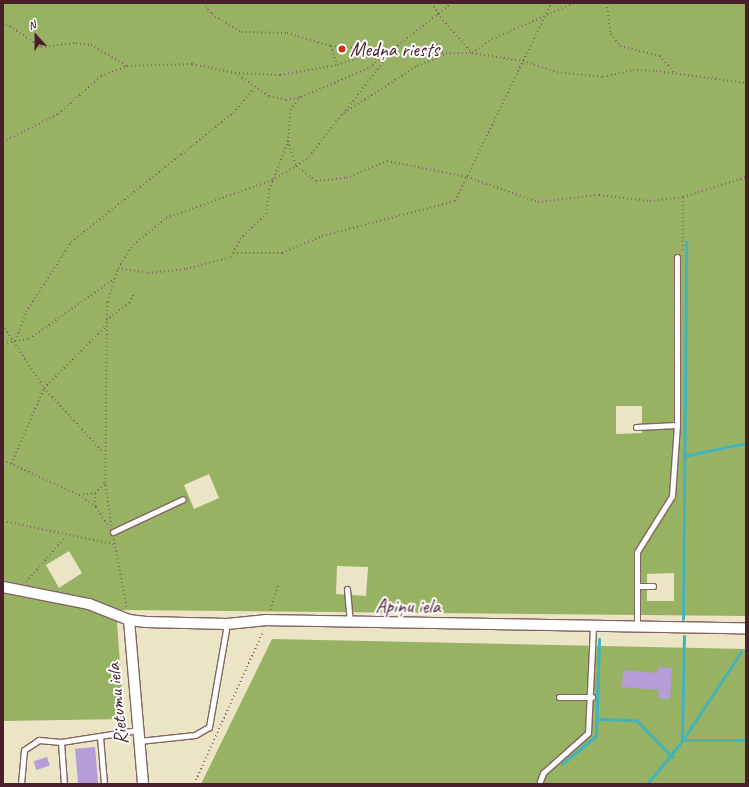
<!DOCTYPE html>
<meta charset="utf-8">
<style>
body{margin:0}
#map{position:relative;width:749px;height:787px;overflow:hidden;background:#ebe5c6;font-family:Caveat,sans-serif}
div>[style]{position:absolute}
.forest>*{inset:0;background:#98b264}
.stream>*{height:3px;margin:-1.5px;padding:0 1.5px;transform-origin:1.5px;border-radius:1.5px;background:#43b3ba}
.building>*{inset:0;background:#b49dd9;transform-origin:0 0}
.path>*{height:1.5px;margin-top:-0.75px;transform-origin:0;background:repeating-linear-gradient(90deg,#826461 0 1px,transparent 0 4px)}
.roads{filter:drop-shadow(1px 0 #826461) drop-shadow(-1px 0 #826461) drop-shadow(0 1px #826461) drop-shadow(0 -1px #826461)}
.service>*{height:5px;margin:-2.5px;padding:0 2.5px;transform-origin:2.5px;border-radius:2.5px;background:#fff}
.minor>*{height:10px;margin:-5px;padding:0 5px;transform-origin:5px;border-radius:5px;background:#fff}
.dots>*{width:11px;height:11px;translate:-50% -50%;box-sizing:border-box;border:2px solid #fff;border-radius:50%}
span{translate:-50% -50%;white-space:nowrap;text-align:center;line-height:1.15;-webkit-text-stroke:4px #fff;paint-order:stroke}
.poi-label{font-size:20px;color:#4a1f2b}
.left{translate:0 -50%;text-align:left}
.street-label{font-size:20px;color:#4a1f2b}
.frame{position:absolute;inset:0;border:4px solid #4a1f2b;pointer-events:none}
.north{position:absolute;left:16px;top:16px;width:40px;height:40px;-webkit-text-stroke:3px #fff;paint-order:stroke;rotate:339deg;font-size:11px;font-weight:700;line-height:16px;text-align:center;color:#4a1f2b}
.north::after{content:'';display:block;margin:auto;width:14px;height:18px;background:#4a1f2b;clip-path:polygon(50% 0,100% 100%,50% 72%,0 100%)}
</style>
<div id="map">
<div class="forest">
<div style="clip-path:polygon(evenodd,3px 3px,746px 3px,746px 616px,121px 610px,117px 622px,124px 719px,3px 721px,3px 3px,616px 406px,642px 406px,642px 433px,616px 434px,616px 406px,3px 3px,209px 474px,219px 498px,194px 509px,184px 485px,209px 474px,3px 3px,69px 551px,82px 573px,59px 588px,46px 565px,69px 551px,3px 3px,337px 566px,368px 567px,366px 596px,336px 594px,337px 566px,3px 3px,674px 573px,674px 601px,647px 601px,647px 574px,674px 573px)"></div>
<div style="clip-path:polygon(272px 639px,746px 649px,746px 784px,201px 784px)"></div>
</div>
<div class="stream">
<div style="left:684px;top:456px;width:63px;rotate:-11.8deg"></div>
<div style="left:683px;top:619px;width:377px;rotate:-89.5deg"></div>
<div style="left:599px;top:719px;width:37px;rotate:2deg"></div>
<div style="left:636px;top:720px;width:52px;rotate:45.8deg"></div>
<div style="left:686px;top:740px;width:60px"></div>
<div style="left:682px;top:741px;width:107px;rotate:-56.5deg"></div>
<div style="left:562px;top:764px;width:44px;rotate:-39.5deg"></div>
<div style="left:596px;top:736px;width:97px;rotate:-88.2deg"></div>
<div style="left:647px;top:784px;width:55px;rotate:-50.9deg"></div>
<div style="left:682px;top:741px;width:105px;rotate:-88.9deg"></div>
</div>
<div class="building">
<div style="clip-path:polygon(658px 667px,672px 668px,670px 699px,658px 698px,659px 690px,622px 687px,623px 670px,658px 673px)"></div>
<div style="left:95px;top:747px;width:37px;height:20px;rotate:85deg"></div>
<div style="left:47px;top:757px;width:9px;height:14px;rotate:72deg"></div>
</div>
<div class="path">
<div style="left:203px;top:3px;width:14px;rotate:51deg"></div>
<div style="left:212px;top:14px;width:34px;rotate:32deg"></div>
<div style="left:241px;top:32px;width:46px;rotate:1.2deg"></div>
<div style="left:287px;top:33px;width:46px;rotate:16.5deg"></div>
<div style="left:331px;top:46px;width:36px;rotate:3deg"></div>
<div style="left:367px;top:48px;width:24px;rotate:15deg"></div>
<div style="left:390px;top:54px;width:82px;rotate:-0.7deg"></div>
<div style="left:472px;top:53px;width:52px;rotate:8.9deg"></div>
<div style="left:523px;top:61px;width:36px;rotate:18deg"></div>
<div style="left:557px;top:72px;width:46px;rotate:6.2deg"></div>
<div style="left:603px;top:77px;width:31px;rotate:-13deg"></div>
<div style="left:633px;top:70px;width:23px;rotate:2deg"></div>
<div style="left:656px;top:71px;width:91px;rotate:7.6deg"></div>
<div style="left:432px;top:3px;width:13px;rotate:61deg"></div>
<div style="left:438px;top:14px;width:52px;rotate:48.9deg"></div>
<div style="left:607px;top:3px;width:31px;rotate:83deg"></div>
<div style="left:611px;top:34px;width:15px;rotate:53deg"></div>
<div style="left:620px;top:46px;width:41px;rotate:14deg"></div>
<div style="left:660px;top:56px;width:21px;rotate:49deg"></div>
<div style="left:3px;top:22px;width:45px;rotate:33.3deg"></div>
<div style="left:41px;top:47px;width:35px;rotate:-7deg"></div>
<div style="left:76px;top:43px;width:15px;rotate:8deg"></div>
<div style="left:91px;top:45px;width:42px;rotate:30.3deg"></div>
<div style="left:331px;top:46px;width:20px;rotate:72deg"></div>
<div style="left:472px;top:53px;width:24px;rotate:-35deg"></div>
<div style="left:492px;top:39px;width:90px;rotate:-23.7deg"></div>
<div style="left:235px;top:73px;width:41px;rotate:34.1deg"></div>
<div style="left:269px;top:96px;width:17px;rotate:13deg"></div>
<div style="left:286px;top:100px;width:15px;rotate:-11deg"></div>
<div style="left:301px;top:97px;width:74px;rotate:-23.1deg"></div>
<div style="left:369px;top:68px;width:105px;rotate:-38.1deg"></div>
<div style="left:301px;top:97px;width:16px;rotate:130deg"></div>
<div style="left:291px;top:109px;width:32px;rotate:95deg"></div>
<div style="left:288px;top:141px;width:26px;rotate:72deg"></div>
<div style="left:296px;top:166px;width:25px;rotate:37deg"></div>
<div style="left:316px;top:181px;width:30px;rotate:-6deg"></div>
<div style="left:346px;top:178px;width:44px;rotate:-22.5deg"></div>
<div style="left:387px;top:161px;width:82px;rotate:11.3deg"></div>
<div style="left:467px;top:177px;width:75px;rotate:19.4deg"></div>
<div style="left:538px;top:202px;width:61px;rotate:-6.5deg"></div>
<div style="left:599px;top:195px;width:51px;rotate:6.7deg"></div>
<div style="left:650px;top:201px;width:33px;rotate:-7deg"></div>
<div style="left:683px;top:197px;width:66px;rotate:-17.6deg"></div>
<div style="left:343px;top:114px;width:72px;rotate:-52.3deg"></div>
<div style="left:3px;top:142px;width:62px;rotate:-27deg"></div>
<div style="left:58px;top:114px;width:57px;rotate:-41.5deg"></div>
<div style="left:101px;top:76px;width:28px;rotate:-21deg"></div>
<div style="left:127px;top:66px;width:65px;rotate:-1.8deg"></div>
<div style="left:192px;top:64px;width:44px;rotate:11.8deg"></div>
<div style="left:235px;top:73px;width:45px;rotate:2.5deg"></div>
<div style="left:280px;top:75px;width:58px;rotate:-10deg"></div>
<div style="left:337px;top:65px;width:42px;rotate:-19.3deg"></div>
<div style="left:683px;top:197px;width:56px;rotate:90deg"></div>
<div style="left:233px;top:253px;width:49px"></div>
<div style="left:282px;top:253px;width:43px;rotate:-23deg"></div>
<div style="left:322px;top:236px;width:138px;rotate:-14.7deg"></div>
<div style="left:455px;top:201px;width:220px;rotate:-64.1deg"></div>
<div style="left:118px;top:268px;width:30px;rotate:9deg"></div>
<div style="left:148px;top:273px;width:38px;rotate:-6deg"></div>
<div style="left:186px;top:269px;width:47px;rotate:-14.9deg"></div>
<div style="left:231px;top:257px;width:20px;rotate:-63deg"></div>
<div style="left:240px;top:239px;width:36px;rotate:-44deg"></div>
<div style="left:266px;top:214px;width:24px;rotate:-83deg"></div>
<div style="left:269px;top:190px;width:53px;rotate:-68.8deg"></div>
<div style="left:106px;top:320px;width:29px;rotate:-36deg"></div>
<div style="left:129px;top:303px;width:9px;rotate:-63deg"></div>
<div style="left:3px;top:325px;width:75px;rotate:56.9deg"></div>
<div style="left:44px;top:388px;width:88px;rotate:47.3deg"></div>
<div style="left:15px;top:341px;width:31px;rotate:-69deg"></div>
<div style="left:26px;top:312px;width:83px;rotate:-57.3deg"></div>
<div style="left:71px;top:242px;width:207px;rotate:-38.5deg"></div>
<div style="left:233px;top:113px;width:31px;rotate:-50deg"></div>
<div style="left:3px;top:343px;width:26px;rotate:-9deg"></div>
<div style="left:29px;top:339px;width:105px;rotate:-35.3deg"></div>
<div style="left:3px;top:460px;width:84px;rotate:24.7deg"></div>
<div style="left:79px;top:495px;width:21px;rotate:35deg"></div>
<div style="left:96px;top:507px;width:24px;rotate:57deg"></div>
<div style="left:11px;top:464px;width:83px;rotate:-66.5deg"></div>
<div style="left:44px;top:388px;width:88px;rotate:-45deg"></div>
<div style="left:95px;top:493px;width:14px;rotate:86deg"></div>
<div style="left:79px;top:495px;width:16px;rotate:-7deg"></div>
<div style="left:95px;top:493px;width:14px;rotate:-45deg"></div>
<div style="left:3px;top:521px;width:113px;rotate:11.7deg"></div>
<div style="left:111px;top:526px;width:43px;rotate:-97.9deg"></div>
<div style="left:105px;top:483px;width:181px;rotate:-89.4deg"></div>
<div style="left:107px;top:302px;width:36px;rotate:-72deg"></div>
<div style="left:118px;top:268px;width:27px;rotate:-57deg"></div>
<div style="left:133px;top:245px;width:43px;rotate:-39.3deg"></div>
<div style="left:166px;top:218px;width:113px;rotate:-19.7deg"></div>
<div style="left:272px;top:180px;width:28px;rotate:-30deg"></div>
<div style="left:296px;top:166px;width:16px;rotate:-35deg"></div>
<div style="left:309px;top:157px;width:53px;rotate:-52.7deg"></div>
<div style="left:341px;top:115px;width:90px;rotate:-32.8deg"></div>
<div style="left:417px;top:66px;width:31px;rotate:-22deg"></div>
<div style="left:114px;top:539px;width:70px;rotate:79.3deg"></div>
<div style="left:26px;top:582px;width:60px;rotate:-49.1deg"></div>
<div style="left:270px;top:610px;width:26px;rotate:-72deg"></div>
<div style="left:194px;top:784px;width:168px;rotate:-65.7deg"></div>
</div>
<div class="roads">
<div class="service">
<div style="left:636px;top:427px;width:41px;rotate:-2.8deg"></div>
<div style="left:113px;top:532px;width:77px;rotate:-25.2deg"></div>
<div style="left:637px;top:586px;width:16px"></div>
<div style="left:347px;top:589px;width:33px;rotate:85deg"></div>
<div style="left:637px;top:626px;width:74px;rotate:-90deg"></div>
<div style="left:637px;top:552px;width:66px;rotate:-58deg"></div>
<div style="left:672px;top:496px;width:71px;rotate:-86deg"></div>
<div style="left:677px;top:425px;width:168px;rotate:-90deg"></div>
<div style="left:559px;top:697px;width:33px"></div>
<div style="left:100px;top:737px;width:47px;rotate:85.1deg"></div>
<div style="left:139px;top:741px;width:56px;rotate:-6.1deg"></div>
<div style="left:195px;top:735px;width:16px;rotate:-30deg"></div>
<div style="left:209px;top:727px;width:105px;rotate:-80.1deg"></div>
<div style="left:540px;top:781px;width:9px;rotate:-69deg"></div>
<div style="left:543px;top:773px;width:60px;rotate:-41.6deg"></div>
<div style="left:588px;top:733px;width:106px;rotate:-87.3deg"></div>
<div style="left:21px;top:784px;width:34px;rotate:-85deg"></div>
<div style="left:24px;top:750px;width:18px;rotate:-34deg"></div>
<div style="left:39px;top:740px;width:22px;rotate:5deg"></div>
<div style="left:64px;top:784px;width:42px;rotate:-94.1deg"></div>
<div style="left:61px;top:742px;width:78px;rotate:-8.9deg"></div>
</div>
<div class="minor">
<div style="left:3px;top:587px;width:88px;rotate:11.2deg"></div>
<div style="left:89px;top:604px;width:43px;rotate:21.8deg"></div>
<div style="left:129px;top:620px;width:17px;rotate:7deg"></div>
<div style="left:146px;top:622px;width:81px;rotate:1.4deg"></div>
<div style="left:227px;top:624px;width:40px;rotate:-5.7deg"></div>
<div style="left:267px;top:620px;width:479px;rotate:1deg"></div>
<div style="left:129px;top:620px;width:165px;rotate:85.1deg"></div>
</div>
</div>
<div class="dots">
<div style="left:342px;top:49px;background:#c8321e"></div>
</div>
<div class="poi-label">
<span class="left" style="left:350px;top:49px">Medņa riests</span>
</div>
<div class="street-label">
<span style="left:408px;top:606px;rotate:1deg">Apiņu iela</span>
<span style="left:117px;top:704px;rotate:-96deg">Rietumu iela</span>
</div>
<div class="frame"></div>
<div class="north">N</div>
</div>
